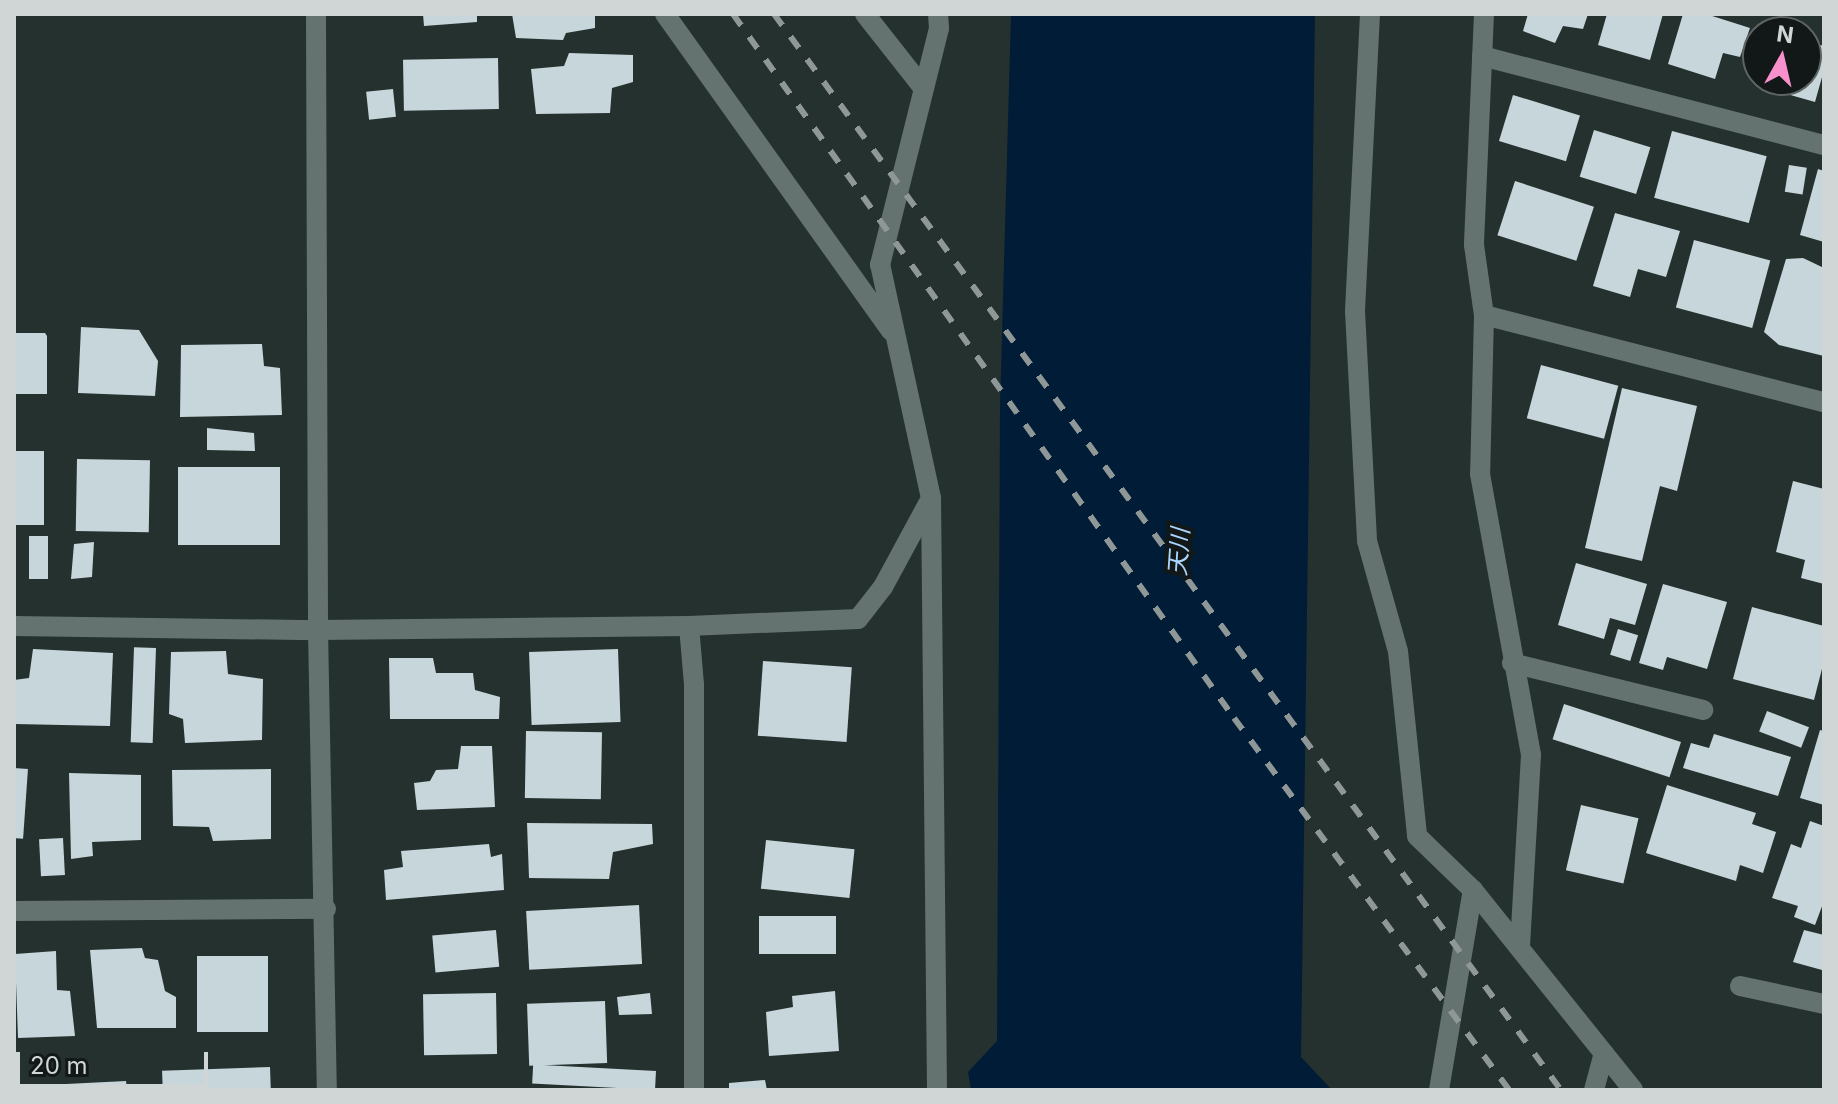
<!DOCTYPE html>
<meta charset="utf-8">
<style>
body{margin:0}
#map{position:relative;width:1838px;height:1104px;overflow:hidden;background:#25312f;font-family:Inter,"Noto Sans JP",sans-serif}
div>[style]{position:absolute}
.water>*{inset:0;background:#001c36}
.building>*{inset:0;background:#c6d6da;transform-origin:0 0}
.minor>*{height:20px;margin:-10px;padding:0 10px;transform-origin:10px;border-radius:10px;background:#657370}
.rail>*{height:6px;margin-top:-3px;transform-origin:0;background:repeating-linear-gradient(90deg,#8f9897 0 14px,transparent 0 28px)}
span{translate:-50% -50%;white-space:nowrap;text-align:center;line-height:1.15;-webkit-text-stroke:8px #121817;paint-order:stroke}
.water-label{font-size:24px;color:#a9d5fe;font-style:italic}
.frame{position:absolute;inset:0;border:16px solid #cfd6d5;pointer-events:none}
.north{position:absolute;left:1742px;top:16px;width:80px;height:80px;box-sizing:border-box;background:#121817;border:2px solid #5e6463;border-radius:50%;rotate:8deg;font-size:22px;font-weight:700;line-height:32px;text-align:center;color:#cfd6d5}
.north::after{content:'';display:block;margin:auto;width:28px;height:36px;background:#f890cb;clip-path:polygon(50% 0,100% 100%,50% 72%,0 100%)}
.scale{position:absolute;left:16px;top:1052px;width:192px;height:36px;box-sizing:border-box;border:4px solid #cfd6d5;border-top:0;padding-left:10px;font-size:24px;line-height:28px;white-space:nowrap;color:#cfd6d5;-webkit-text-stroke:6px #121817;paint-order:stroke}
</style>
<div id="map">
<div class="water">
<div style="clip-path:polygon(1011px 14px,1315px 14px,1301px 1057px,1332px 1090px,971px 1090px,968px 1072px,997px 1041px,1000px 406px)"></div>
</div>
<div class="building">
<div style="clip-path:polygon(423px 14px,477px 14px,477px 22px,424px 26px)"></div>
<div style="clip-path:polygon(512px 14px,595px 14px,595px 28px,566px 33px,563px 40px,516px 38px)"></div>
<div style="clip-path:polygon(1528px 14px,1588px 14px,1583px 29px,1563px 26px,1555px 43px,1523px 31px)"></div>
<div style="clip-path:polygon(1607px 14px,1663px 14px,1650px 60px,1598px 45px)"></div>
<div style="clip-path:polygon(1683px 14px,1706px 14px,1750px 28px,1740px 57px,1723px 53px,1715px 79px,1668px 64px)"></div>
<div style="clip-path:polygon(1806px 41px,1824px 46px,1824px 70px,1815px 102px,1769px 89px,1771px 80px,1806px 80px)"></div>
<div style="clip-path:polygon(569px 53px,633px 55px,633px 82px,612px 88px,610px 113px,536px 114px,531px 69px,564px 66px)"></div>
<div style="left:498px;top:58px;width:51px;height:95px;rotate:89deg"></div>
<div style="left:393px;top:89px;width:28px;height:27px;rotate:84deg"></div>
<div style="left:1513px;top:95px;width:70px;height:48px;rotate:17deg"></div>
<div style="left:1594px;top:130px;width:59px;height:49px;rotate:17deg"></div>
<div style="left:1672px;top:131px;width:98px;height:69px;rotate:15deg"></div>
<div style="left:1789px;top:165px;width:18px;height:27px;rotate:9deg"></div>
<div style="clip-path:polygon(1818px 169px,1824px 171px,1824px 242px,1800px 235px)"></div>
<div style="left:1515px;top:181px;width:83px;height:57px;rotate:18deg"></div>
<div style="clip-path:polygon(1615px 213px,1680px 231px,1666px 277px,1638px 269px,1630px 297px,1593px 286px)"></div>
<div style="left:1694px;top:240px;width:79px;height:70px;rotate:15deg"></div>
<div style="clip-path:polygon(1803px 258px,1824px 268px,1824px 356px,1779px 345px,1764px 332px,1786px 259px)"></div>
<div style="clip-path:polygon(81px 327px,139px 330px,158px 361px,155px 396px,78px 393px)"></div>
<div style="clip-path:polygon(14px 333px,45px 333px,47px 336px,47px 394px,14px 394px)"></div>
<div style="clip-path:polygon(262px 344px,264px 366px,280px 368px,282px 415px,180px 417px,181px 345px)"></div>
<div style="left:1541px;top:365px;width:80px;height:55px;rotate:15deg"></div>
<div style="clip-path:polygon(1622px 388px,1697px 406px,1677px 491px,1660px 486px,1642px 561px,1585px 548px)"></div>
<div style="clip-path:polygon(207px 428px,254px 433px,255px 451px,207px 450px)"></div>
<div style="left:14px;top:451px;width:30px;height:74px"></div>
<div style="left:77px;top:459px;width:73px;height:72px;rotate:1deg"></div>
<div style="left:178px;top:467px;width:102px;height:78px"></div>
<div style="clip-path:polygon(1793px 481px,1824px 489px,1824px 584px,1801px 578px,1805px 560px,1776px 552px)"></div>
<div style="left:29px;top:536px;width:19px;height:43px"></div>
<div style="clip-path:polygon(94px 542px,92px 577px,71px 579px,74px 544px)"></div>
<div style="clip-path:polygon(1576px 563px,1647px 584px,1635px 625px,1610px 618px,1604px 639px,1558px 625px)"></div>
<div style="clip-path:polygon(1663px 584px,1727px 602px,1707px 669px,1667px 657px,1663px 670px,1639px 663px)"></div>
<div style="clip-path:polygon(1752px 607px,1824px 626px,1824px 661px,1814px 700px,1733px 679px)"></div>
<div style="left:1618px;top:629px;width:21px;height:27px;rotate:17deg"></div>
<div style="left:156px;top:648px;width:95px;height:22px;rotate:92deg"></div>
<div style="clip-path:polygon(33px 649px,113px 653px,110px 726px,14px 724px,14px 680px,29px 678px)"></div>
<div style="left:618px;top:649px;width:73px;height:89px;rotate:88deg"></div>
<div style="clip-path:polygon(226px 651px,228px 674px,263px 679px,262px 740px,185px 743px,183px 719px,169px 714px,171px 652px)"></div>
<div style="clip-path:polygon(389px 658px,433px 658px,436px 673px,473px 673px,475px 690px,500px 697px,499px 719px,390px 719px)"></div>
<div style="left:763px;top:661px;width:89px;height:75px;rotate:4deg"></div>
<div style="left:1564px;top:704px;width:123px;height:37px;rotate:18deg"></div>
<div style="left:1767px;top:711px;width:45px;height:22px;rotate:21deg"></div>
<div style="clip-path:polygon(1820px 730px,1824px 731px,1824px 805px,1800px 798px)"></div>
<div style="left:526px;top:731px;width:76px;height:67px;rotate:1deg"></div>
<div style="clip-path:polygon(1714px 734px,1791px 757px,1778px 796px,1683px 768px,1691px 743px,1709px 748px)"></div>
<div style="clip-path:polygon(461px 746px,492px 746px,495px 807px,417px 810px,414px 783px,430px 781px,436px 770px,458px 769px)"></div>
<div style="left:14px;top:768px;width:14px;height:70px;rotate:4deg"></div>
<div style="clip-path:polygon(271px 769px,271px 839px,213px 841px,209px 827px,173px 826px,172px 770px)"></div>
<div style="clip-path:polygon(69px 773px,141px 775px,141px 840px,92px 842px,93px 856px,71px 859px)"></div>
<div style="clip-path:polygon(1667px 785px,1756px 813px,1752px 824px,1776px 832px,1763px 873px,1740px 865px,1736px 881px,1646px 853px)"></div>
<div style="left:1581px;top:805px;width:59px;height:67px;rotate:13deg"></div>
<div style="clip-path:polygon(1810px 821px,1824px 826px,1824px 901px,1815px 925px,1794px 917px,1798px 906px,1772px 898px,1791px 844px,1801px 848px)"></div>
<div style="clip-path:polygon(527px 823px,652px 824px,653px 844px,613px 852px,609px 879px,529px 878px)"></div>
<div style="left:63px;top:838px;width:37px;height:24px;rotate:87deg"></div>
<div style="left:766px;top:840px;width:89px;height:49px;rotate:6deg"></div>
<div style="clip-path:polygon(489px 844px,491px 857px,502px 854px,504px 890px,386px 900px,384px 870px,403px 867px,401px 851px)"></div>
<div style="left:639px;top:905px;width:59px;height:113px;rotate:87deg"></div>
<div style="left:759px;top:916px;width:77px;height:38px"></div>
<div style="left:496px;top:930px;width:37px;height:64px;rotate:85deg"></div>
<div style="clip-path:polygon(1804px 930px,1824px 935px,1822px 970px,1793px 962px)"></div>
<div style="clip-path:polygon(142px 948px,145px 958px,158px 960px,165px 991px,176px 997px,176px 1028px,97px 1028px,90px 950px)"></div>
<div style="clip-path:polygon(56px 951px,57px 990px,70px 991px,75px 1036px,18px 1038px,15px 954px)"></div>
<div style="left:197px;top:956px;width:71px;height:76px"></div>
<div style="clip-path:polygon(835px 991px,839px 1051px,769px 1056px,766px 1012px,793px 1007px,792px 996px)"></div>
<div style="left:496px;top:993px;width:61px;height:73px;rotate:89deg"></div>
<div style="clip-path:polygon(650px 993px,652px 1014px,619px 1015px,617px 997px)"></div>
<div style="left:605px;top:1001px;width:62px;height:78px;rotate:88deg"></div>
<div style="left:270px;top:1067px;width:23px;height:108px;rotate:88deg"></div>
<div style="left:656px;top:1071px;width:19px;height:123px;rotate:93deg"></div>
<div style="clip-path:polygon(765px 1080px,767px 1090px,729px 1090px,729px 1083px)"></div>
<div style="clip-path:polygon(126px 1081px,127px 1090px,46px 1090px,46px 1085px)"></div>
</div>
<div class="minor">
<div style="left:316px;top:14px;width:616px;rotate:89.81deg"></div>
<div style="left:318px;top:630px;width:460px;rotate:88.9deg"></div>
<div style="left:665px;top:14px;width:389px;rotate:54.5deg"></div>
<div style="left:865px;top:14px;width:95px;rotate:51.8deg"></div>
<div style="left:1370px;top:14px;width:297px;rotate:92.9deg"></div>
<div style="left:1355px;top:311px;width:230px;rotate:87deg"></div>
<div style="left:1367px;top:541px;width:114px;rotate:74.3deg"></div>
<div style="left:1398px;top:651px;width:186px;rotate:84.1deg"></div>
<div style="left:1417px;top:836px;width:78px;rotate:44deg"></div>
<div style="left:1473px;top:890px;width:256px;rotate:51.3deg"></div>
<div style="left:1484px;top:14px;width:231px;rotate:92.5deg"></div>
<div style="left:1474px;top:245px;width:71px;rotate:81.9deg"></div>
<div style="left:1484px;top:315px;width:159px;rotate:91.4deg"></div>
<div style="left:1480px;top:474px;width:286px;rotate:79.7deg"></div>
<div style="left:1531px;top:755px;width:193px;rotate:93.3deg"></div>
<div style="left:1482px;top:56px;width:353px;rotate:14.6deg"></div>
<div style="left:1484px;top:315px;width:351px;rotate:14.4deg"></div>
<div style="left:14px;top:626px;width:304px;rotate:0.8deg"></div>
<div style="left:318px;top:630px;width:371px;rotate:-0.6deg"></div>
<div style="left:689px;top:626px;width:58px;rotate:85.1deg"></div>
<div style="left:694px;top:684px;width:406px;rotate:90deg"></div>
<div style="left:689px;top:626px;width:169px;rotate:-2.4deg"></div>
<div style="left:858px;top:619px;width:41px;rotate:-52deg"></div>
<div style="left:883px;top:587px;width:97px;rotate:-61.6deg"></div>
<div style="left:1512px;top:663px;width:197px;rotate:13.8deg"></div>
<div style="left:14px;top:911px;width:312px;rotate:-0.4deg"></div>
<div style="left:1740px;top:986px;width:86px;rotate:12.1deg"></div>
<div style="left:937px;top:1090px;width:592px;rotate:-90.58deg"></div>
<div style="left:931px;top:498px;width:239px;rotate:-102.3deg"></div>
<div style="left:880px;top:265px;width:244px;rotate:-76deg"></div>
<div style="left:939px;top:28px;width:14px;rotate:-94deg"></div>
<div style="left:1439px;top:1090px;width:203px;rotate:-80.4deg"></div>
<div style="left:1594px;top:1090px;width:38px;rotate:-75deg"></div>
</div>
<div class="rail">
<div style="left:733px;top:14px;width:864px;rotate:54.56deg"></div>
<div style="left:1234px;top:718px;width:463px;rotate:53.5deg"></div>
<div style="left:774px;top:14px;width:1333px;rotate:53.82deg"></div>
</div>
<div class="water-label">
<span style="left:1179px;top:552px;rotate:-86deg">天川</span>
</div>
<div class="frame"></div>
<div class="north">N</div>
<div class="scale">20 m</div>
</div>
